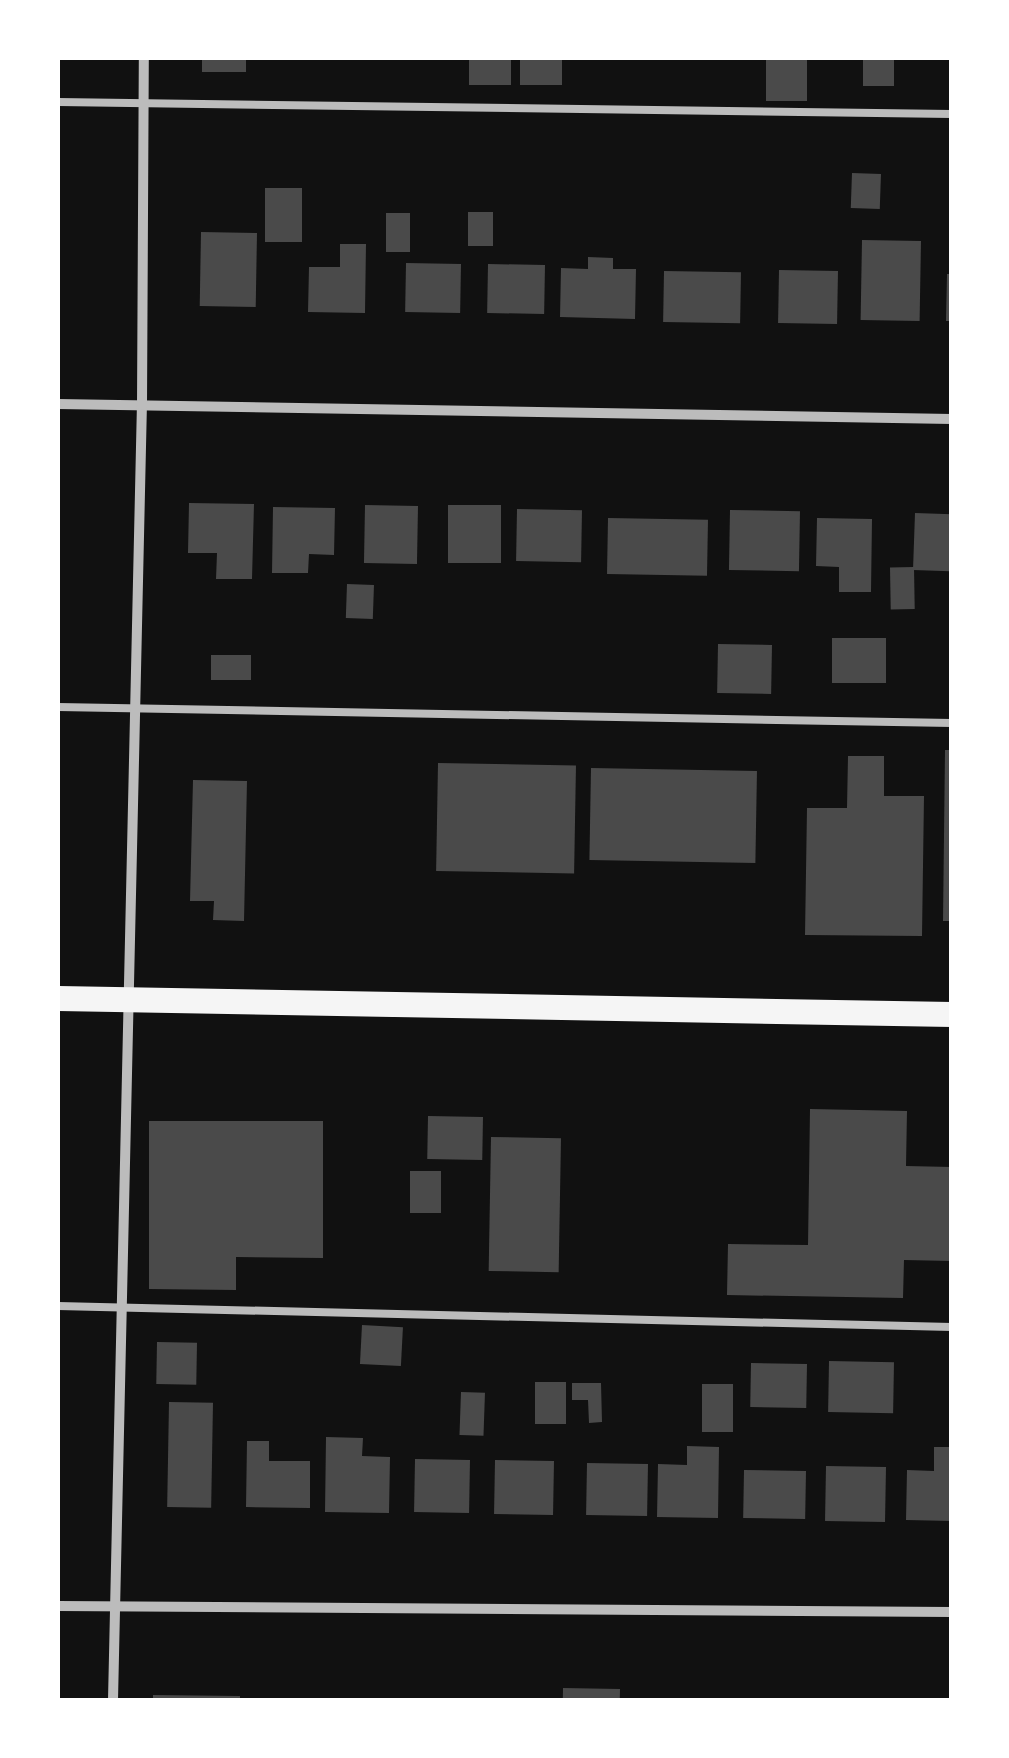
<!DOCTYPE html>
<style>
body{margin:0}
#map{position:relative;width:1009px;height:1758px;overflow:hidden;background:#111;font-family:"Playfair Display",serif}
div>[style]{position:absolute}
.building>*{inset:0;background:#4a4a4a;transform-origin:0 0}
.service>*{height:8px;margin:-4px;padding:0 4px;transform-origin:4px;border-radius:4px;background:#bcbcbc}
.minor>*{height:10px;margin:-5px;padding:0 5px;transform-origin:5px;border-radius:5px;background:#bcbcbc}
.primary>*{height:25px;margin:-12.5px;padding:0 12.5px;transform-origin:12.5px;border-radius:12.5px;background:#f5f5f5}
span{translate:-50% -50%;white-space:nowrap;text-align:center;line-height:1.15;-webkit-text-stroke:9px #fff;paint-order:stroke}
.frame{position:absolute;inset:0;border:60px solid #fff;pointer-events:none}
</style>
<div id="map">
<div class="building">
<div style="left:202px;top:58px;width:44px;height:14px"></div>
<div style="left:469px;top:58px;width:42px;height:27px"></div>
<div style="left:520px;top:58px;width:42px;height:27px"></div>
<div style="left:766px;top:58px;width:41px;height:43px"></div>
<div style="left:863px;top:58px;width:31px;height:28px"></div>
<div style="left:852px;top:173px;width:29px;height:35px;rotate:2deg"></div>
<div style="left:265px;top:188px;width:37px;height:54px"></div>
<div style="left:468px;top:212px;width:25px;height:34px"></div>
<div style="left:386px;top:213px;width:24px;height:39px"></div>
<div style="left:201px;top:232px;width:56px;height:74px;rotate:1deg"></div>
<div style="left:862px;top:240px;width:59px;height:80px;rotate:1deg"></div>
<div style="clip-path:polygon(340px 244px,366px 244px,365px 313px,308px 312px,309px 267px,340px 267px)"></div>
<div style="clip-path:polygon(588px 257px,613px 258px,613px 269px,636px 269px,635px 319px,560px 317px,561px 268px,588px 269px)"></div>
<div style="left:406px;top:263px;width:55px;height:49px;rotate:1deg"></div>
<div style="left:488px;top:264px;width:57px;height:49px;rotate:1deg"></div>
<div style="left:779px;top:270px;width:59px;height:53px;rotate:1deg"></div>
<div style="left:664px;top:271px;width:77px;height:51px;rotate:1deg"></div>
<div style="clip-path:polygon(947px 274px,952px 274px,952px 321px,946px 321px)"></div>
<div style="clip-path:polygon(189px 503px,254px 504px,252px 579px,216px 579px,217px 553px,188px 553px)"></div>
<div style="left:365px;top:505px;width:53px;height:58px;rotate:1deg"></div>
<div style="left:448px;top:505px;width:53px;height:58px"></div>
<div style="clip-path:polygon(273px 507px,335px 508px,334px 555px,309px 554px,308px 573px,272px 573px)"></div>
<div style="left:517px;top:509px;width:65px;height:52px;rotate:1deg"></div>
<div style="left:730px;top:510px;width:70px;height:60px;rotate:1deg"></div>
<div style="left:915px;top:513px;width:37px;height:57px;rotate:2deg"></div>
<div style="left:608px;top:518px;width:100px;height:56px;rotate:1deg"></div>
<div style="clip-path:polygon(817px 518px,872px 519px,871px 592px,839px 592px,839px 567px,816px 566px)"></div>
<div style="left:914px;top:567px;width:42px;height:24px;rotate:89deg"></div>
<div style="left:347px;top:584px;width:27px;height:34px;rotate:2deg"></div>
<div style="left:832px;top:638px;width:54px;height:45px"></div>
<div style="left:718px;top:644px;width:54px;height:49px;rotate:1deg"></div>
<div style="left:251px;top:655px;width:25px;height:40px;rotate:90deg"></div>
<div style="clip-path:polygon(945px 750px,952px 750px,952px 921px,943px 921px)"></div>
<div style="clip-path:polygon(848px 756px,884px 756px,884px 796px,924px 796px,922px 936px,805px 935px,807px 808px,847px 808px)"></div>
<div style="left:438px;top:763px;width:138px;height:108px;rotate:1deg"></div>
<div style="left:591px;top:768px;width:166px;height:92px;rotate:1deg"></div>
<div style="clip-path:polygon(193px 780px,247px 781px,244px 921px,213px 920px,214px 901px,190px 901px)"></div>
<div style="clip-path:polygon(810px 1109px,907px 1111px,906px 1166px,952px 1167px,952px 1261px,904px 1260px,903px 1298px,727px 1295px,728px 1244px,808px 1245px)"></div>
<div style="left:428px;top:1116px;width:55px;height:43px;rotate:1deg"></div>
<div style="clip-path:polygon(149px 1121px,323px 1121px,323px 1258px,236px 1257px,236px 1290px,149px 1289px)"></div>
<div style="left:491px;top:1137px;width:70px;height:134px;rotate:1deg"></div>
<div style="left:410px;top:1171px;width:31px;height:42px"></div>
<div style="left:362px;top:1325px;width:41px;height:39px;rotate:3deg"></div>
<div style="left:157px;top:1342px;width:40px;height:42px;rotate:1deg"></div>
<div style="left:829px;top:1361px;width:65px;height:51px;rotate:1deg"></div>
<div style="left:751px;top:1363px;width:56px;height:44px;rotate:1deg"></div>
<div style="left:535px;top:1382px;width:31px;height:42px"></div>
<div style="clip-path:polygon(572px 1383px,601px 1383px,602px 1422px,589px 1423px,588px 1400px,572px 1400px)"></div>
<div style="left:702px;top:1384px;width:31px;height:48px"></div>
<div style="left:461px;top:1392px;width:24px;height:43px;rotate:2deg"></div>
<div style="left:169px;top:1402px;width:44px;height:105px;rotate:1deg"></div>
<div style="clip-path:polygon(326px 1437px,363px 1438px,362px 1456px,390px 1457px,389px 1513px,325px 1512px)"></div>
<div style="clip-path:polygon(247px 1441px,269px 1441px,269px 1461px,310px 1461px,310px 1508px,246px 1507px)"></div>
<div style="clip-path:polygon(687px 1446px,719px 1447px,718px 1518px,657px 1517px,658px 1464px,687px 1465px)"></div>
<div style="clip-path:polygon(934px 1447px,952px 1447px,952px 1521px,906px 1520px,907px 1470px,934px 1471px)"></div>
<div style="left:415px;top:1459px;width:55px;height:53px;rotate:1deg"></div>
<div style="left:495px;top:1460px;width:59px;height:54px;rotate:1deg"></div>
<div style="left:587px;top:1463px;width:61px;height:52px;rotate:1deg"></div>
<div style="left:826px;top:1466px;width:60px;height:55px;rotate:1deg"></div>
<div style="left:744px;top:1470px;width:62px;height:48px;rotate:1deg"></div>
<div style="left:563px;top:1688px;width:57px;height:12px;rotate:1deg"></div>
<div style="clip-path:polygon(153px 1695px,240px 1696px,240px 1700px,153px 1700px)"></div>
</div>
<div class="service">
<div style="left:58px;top:102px;width:894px;rotate:0.77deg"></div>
<div style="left:58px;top:707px;width:894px;rotate:1.03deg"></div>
<div style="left:58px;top:1306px;width:894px;rotate:1.35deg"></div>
</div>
<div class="minor">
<div style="left:58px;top:404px;width:894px;rotate:0.96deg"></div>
<div style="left:58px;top:1606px;width:894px;rotate:0.38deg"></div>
<div style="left:113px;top:1700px;width:1295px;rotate:-88.72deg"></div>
<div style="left:142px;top:405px;width:347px;rotate:-89.7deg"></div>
</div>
<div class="primary">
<div style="left:58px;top:998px;width:894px;rotate:1.03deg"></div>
</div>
<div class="frame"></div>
</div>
